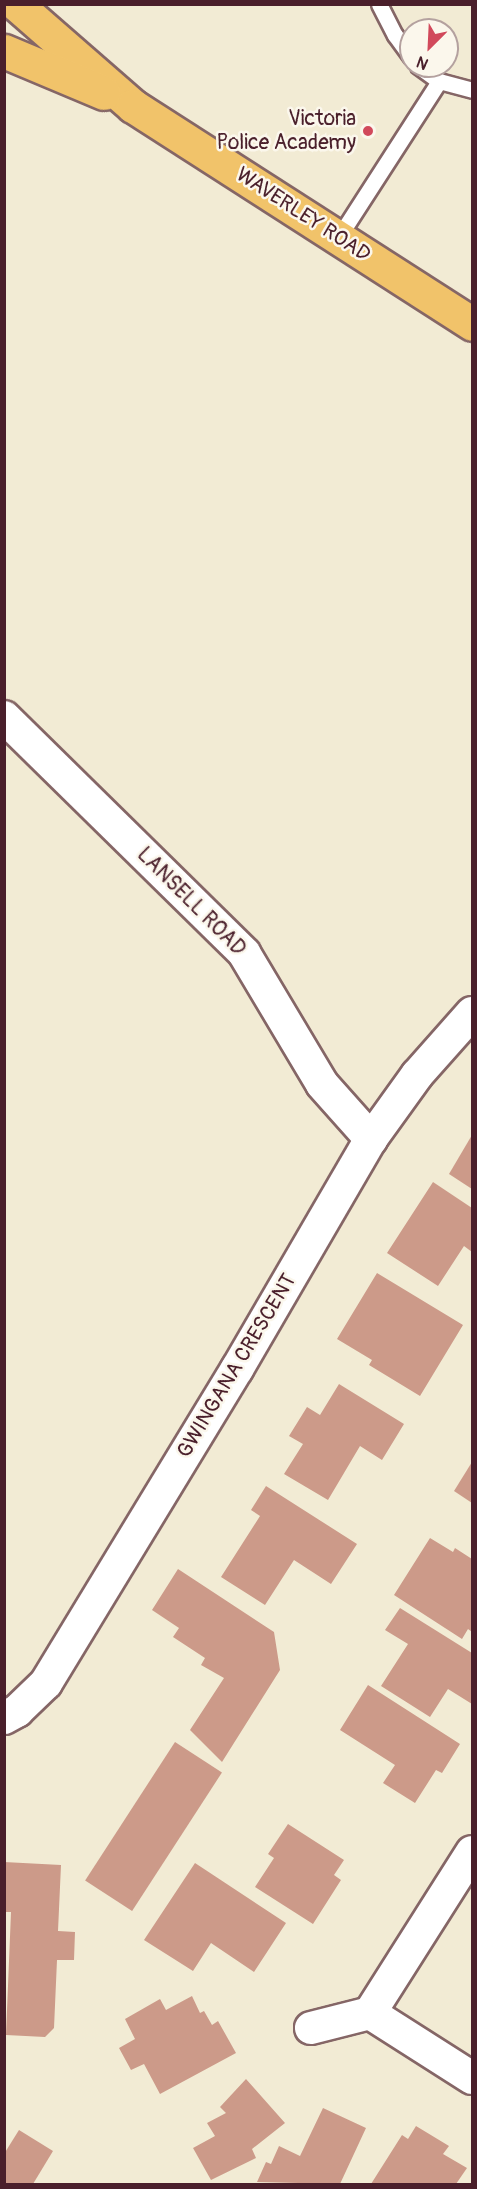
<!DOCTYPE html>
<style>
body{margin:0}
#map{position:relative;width:477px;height:2189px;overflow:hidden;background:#f2ebd4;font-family:Pangolin,sans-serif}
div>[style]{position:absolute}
.building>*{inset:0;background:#cc9a89;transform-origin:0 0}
.roads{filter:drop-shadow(2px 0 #856666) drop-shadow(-2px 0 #856666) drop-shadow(0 2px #856666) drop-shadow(0 -2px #856666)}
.lane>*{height:15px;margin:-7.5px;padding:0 7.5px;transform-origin:7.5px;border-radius:7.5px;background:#fff}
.street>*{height:32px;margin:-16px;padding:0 16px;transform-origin:16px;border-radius:16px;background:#fff}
.primary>*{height:33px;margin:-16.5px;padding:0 16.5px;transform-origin:16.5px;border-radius:16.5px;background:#f1c36a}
.dots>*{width:16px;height:16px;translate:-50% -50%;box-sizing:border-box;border:3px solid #fbf7ec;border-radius:50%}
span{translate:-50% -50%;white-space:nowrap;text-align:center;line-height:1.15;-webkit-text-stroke:5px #fbf7ec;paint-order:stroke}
.poi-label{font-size:21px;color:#4a1f2b}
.right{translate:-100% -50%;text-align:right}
.street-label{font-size:21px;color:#4a1f2b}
.frame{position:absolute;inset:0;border:6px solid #4a1f2b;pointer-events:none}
.north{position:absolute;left:399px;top:18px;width:60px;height:60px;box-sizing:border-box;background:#fbf7ec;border:2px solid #b4a19f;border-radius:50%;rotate:204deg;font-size:16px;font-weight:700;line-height:24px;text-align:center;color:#4a1f2b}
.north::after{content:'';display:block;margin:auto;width:21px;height:27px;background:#d1495b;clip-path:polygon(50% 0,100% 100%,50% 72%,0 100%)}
</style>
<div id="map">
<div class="building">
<div style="clip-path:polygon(472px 1135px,472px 1189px,449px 1174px)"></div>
<div style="clip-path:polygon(433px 1182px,472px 1208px,472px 1252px,464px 1246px,438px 1286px,387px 1253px)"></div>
<div style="clip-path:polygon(377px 1273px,463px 1325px,420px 1396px,369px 1365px,372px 1360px,337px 1339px)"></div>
<div style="clip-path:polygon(339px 1384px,404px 1424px,382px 1460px,360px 1446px,328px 1500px,284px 1474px,303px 1444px,289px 1436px,307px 1407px,320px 1415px)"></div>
<div style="clip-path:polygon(472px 1462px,472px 1503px,454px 1491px)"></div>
<div style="clip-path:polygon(266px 1486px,357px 1544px,331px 1584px,294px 1560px,265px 1605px,221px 1577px,260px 1516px,251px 1510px)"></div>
<div style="clip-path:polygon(430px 1538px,453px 1552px,455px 1548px,472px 1559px,472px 1632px,468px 1629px,462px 1639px,394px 1595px)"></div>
<div style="clip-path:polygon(178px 1569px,274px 1632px,280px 1670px,222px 1762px,190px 1730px,224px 1678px,201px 1665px,205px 1658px,173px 1637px,179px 1628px,152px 1610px)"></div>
<div style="clip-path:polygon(400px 1608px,472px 1653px,472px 1704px,448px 1689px,430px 1717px,381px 1686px,408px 1644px,385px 1630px)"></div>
<div style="clip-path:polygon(368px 1685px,460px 1744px,442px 1773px,436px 1770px,415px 1803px,383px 1783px,395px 1765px,340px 1730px)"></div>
<div style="left:175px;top:1742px;width:56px;height:165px;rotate:33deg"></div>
<div style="clip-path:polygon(288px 1824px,344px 1860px,334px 1875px,341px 1880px,313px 1924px,255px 1887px,274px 1858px,268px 1854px)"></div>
<div style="clip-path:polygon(4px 1862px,61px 1865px,58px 1931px,75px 1932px,74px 1960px,57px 1960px,54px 2028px,45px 2037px,6px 2035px,11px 1912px,4px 1912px)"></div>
<div style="clip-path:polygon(195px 1863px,286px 1923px,254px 1972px,211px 1943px,193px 1971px,144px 1940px)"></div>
<div style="clip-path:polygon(192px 1996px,200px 2013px,204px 2011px,212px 2025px,218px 2021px,236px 2053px,160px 2094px,144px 2064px,131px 2070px,119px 2048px,135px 2039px,125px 2019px,160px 1999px,166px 2010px)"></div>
<div style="clip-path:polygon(246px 2079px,285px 2123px,252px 2149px,256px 2158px,211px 2180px,193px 2148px,215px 2136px,207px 2123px,226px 2113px,220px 2107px)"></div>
<div style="clip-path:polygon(323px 2108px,366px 2128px,340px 2184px,257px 2182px,266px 2162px,271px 2164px,279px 2146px,300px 2156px)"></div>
<div style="clip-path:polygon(416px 2126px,449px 2146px,443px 2154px,467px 2168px,456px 2184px,371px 2184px,402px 2135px,408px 2139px)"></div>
<div style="clip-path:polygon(19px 2130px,53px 2151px,33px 2184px,4px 2184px,4px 2154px)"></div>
</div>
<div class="roads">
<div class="lane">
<div style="left:379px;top:4px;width:35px;rotate:63deg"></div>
<div style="left:395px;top:35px;width:27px;rotate:54deg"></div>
<div style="left:418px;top:66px;width:26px;rotate:36deg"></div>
<div style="left:338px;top:238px;width:187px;rotate:-57.2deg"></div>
<div style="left:439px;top:81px;width:34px;rotate:15deg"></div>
</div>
<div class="street">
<div style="left:4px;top:717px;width:337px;rotate:44.5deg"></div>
<div style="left:244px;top:953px;width:152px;rotate:59.2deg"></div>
<div style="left:322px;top:1084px;width:74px;rotate:48.3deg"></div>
<div style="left:4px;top:1718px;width:15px;rotate:-28deg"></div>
<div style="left:17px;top:1711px;width:40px;rotate:-44deg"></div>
<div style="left:46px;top:1683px;width:368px;rotate:-58.7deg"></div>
<div style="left:237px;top:1369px;width:266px;rotate:-59.8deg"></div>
<div style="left:371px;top:1139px;width:79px;rotate:-54.3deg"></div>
<div style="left:417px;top:1075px;width:83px;rotate:-48.4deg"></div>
<div style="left:472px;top:1852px;width:191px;rotate:122.4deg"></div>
<div style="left:370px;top:2013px;width:121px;rotate:32.5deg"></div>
<div style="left:311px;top:2028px;width:61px;rotate:-14.3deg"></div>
</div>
<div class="primary">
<div style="left:16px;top:4px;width:155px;rotate:41.1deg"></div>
<div style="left:133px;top:106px;width:403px;rotate:32.7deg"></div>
<div style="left:4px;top:51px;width:108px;rotate:22.8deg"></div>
</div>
</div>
<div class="dots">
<div style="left:368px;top:131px;background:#d1495b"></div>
</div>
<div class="poi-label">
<span class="right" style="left:356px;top:131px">Victoria<br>Police Academy</span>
</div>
<div class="street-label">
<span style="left:303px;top:215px;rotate:33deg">WAVERLEY ROAD</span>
<span style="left:191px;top:902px;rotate:45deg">LANSELL ROAD</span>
<span style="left:237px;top:1366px;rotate:-59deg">GWINGANA CRESCENT</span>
</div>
<div class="frame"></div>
<div class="north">N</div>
</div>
